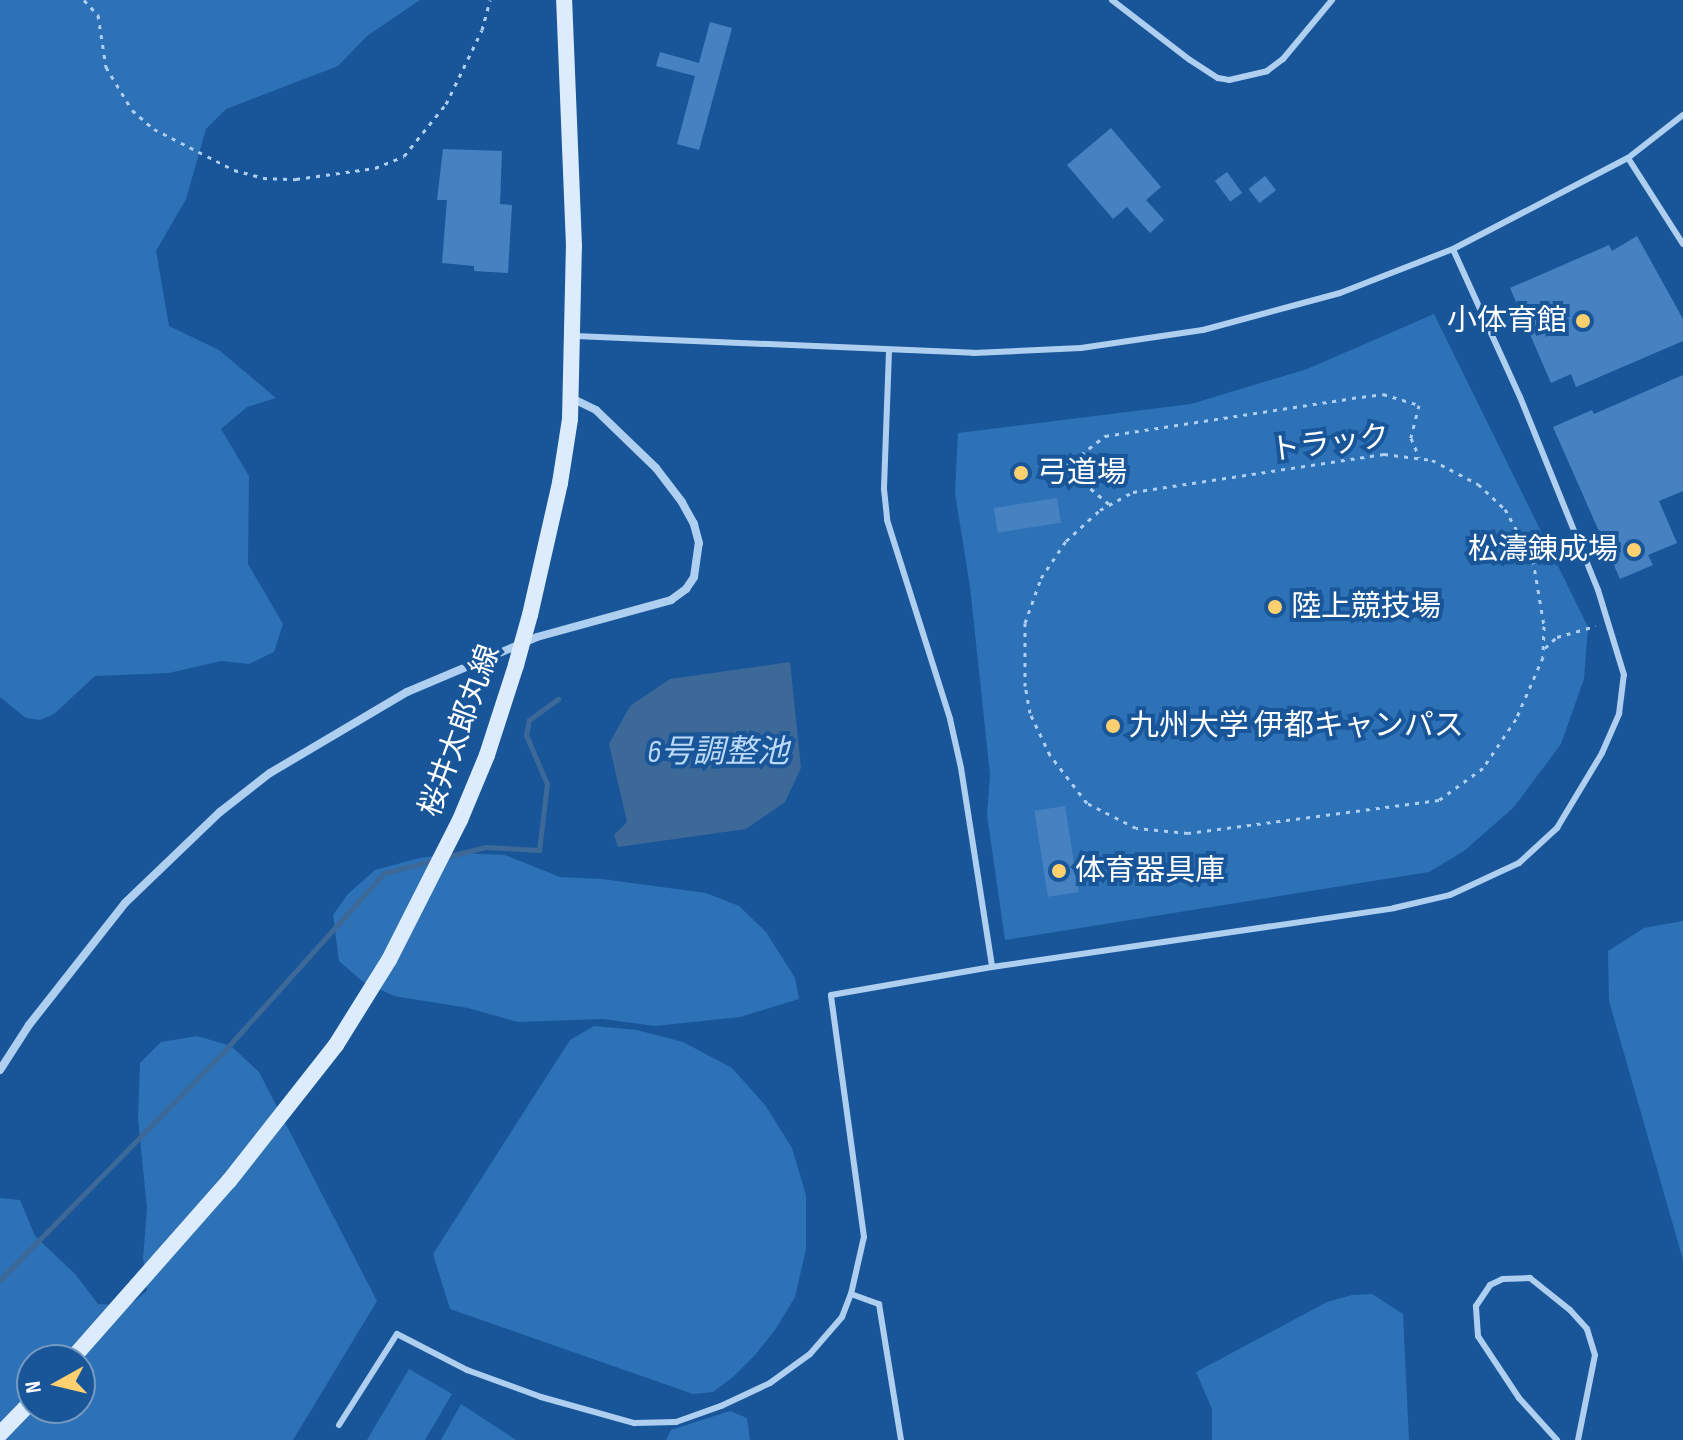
<!DOCTYPE html>
<meta charset="utf-8">
<style>
body{margin:0}
#map{position:relative;width:1683px;height:1440px;overflow:hidden;background:#195699;font-family:"Sofia Sans Condensed","Noto Sans JP",sans-serif}
div>[style]{position:absolute}
.green>*{inset:0;background:#2d71b7}
.water>*{inset:0;background:#3d6999}
.stream>*{height:5px;margin:-2.5px;padding:0 2.5px;transform-origin:2.5px;border-radius:2.5px;background:#3d6999}
.building>*{inset:0;background:#4682c1;transform-origin:0 0}
.path>*{height:3px;margin-top:-1.5px;transform-origin:0;background:repeating-linear-gradient(90deg,#afcff1 0 4px,transparent 0 10px)}
.service>*{height:6px;margin:-3px;padding:0 3px;transform-origin:3px;border-radius:3px;background:#afcff1}
.minor>*{height:8px;margin:-4px;padding:0 4px;transform-origin:4px;border-radius:4px;background:#afcff1}
.secondary>*{height:16px;margin:-8px;padding:0 8px;transform-origin:8px;border-radius:8px;background:#ddecfc}
.secondary-bridge>*{height:16px;margin:-8px;padding:0 8px;transform-origin:8px;border-radius:8px;background:#ddecfc}
.dots>*{width:22px;height:22px;translate:-50% -50%;box-sizing:border-box;border:4px solid #195699;border-radius:50%}
span{translate:-50% -50%;white-space:nowrap;text-align:center;line-height:1.15;-webkit-text-stroke:8px #195699;paint-order:stroke}
.poi-label{font-size:30px;color:#fff}
.right{translate:-100% -50%;text-align:right}
.left{translate:0 -50%;text-align:left}
.street-label{font-size:30px;color:#fff}
.water-label{font-size:32px;color:#bbd9f8;font-style:italic}
.north{position:absolute;left:16px;top:1344px;width:80px;height:80px;box-sizing:border-box;background:#195699;border:2px solid #759ac2;border-radius:50%;rotate:262deg;font-size:22px;font-weight:700;line-height:32px;text-align:center;color:#fff}
.north::after{content:'';display:block;margin:auto;width:28px;height:36px;background:#ffd06f;clip-path:polygon(50% 0,100% 100%,50% 72%,0 100%)}
</style>
<div id="map">
<div class="green">
<div style="clip-path:polygon(0 0,420px 0,367px 36px,338px 66px,226px 109px,206px 129px,186px 199px,156px 251px,169px 326px,219px 350px,276px 398px,247px 407px,221px 429px,249px 476px,248px 564px,283px 624px,274px 652px,249px 664px,221px 661px,169px 673px,95px 676px,54px 714px,40px 720px,26px 718px,0 697px)"></div>
<div style="clip-path:polygon(1434px 314px,1588px 627px,1584px 679px,1561px 744px,1514px 807px,1464px 851px,1429px 872px,1005px 940px,987px 815px,990px 774px,970px 587px,955px 493px,958px 433px,1191px 404px,1307px 369px)"></div>
<div style="clip-path:polygon(458px 853px,505px 855px,560px 877px,602px 879px,706px 893px,739px 906px,766px 932px,795px 978px,799px 999px,740px 1017px,655px 1026px,603px 1019px,518px 1022px,468px 1008px,394px 996px,362px 981px,339px 961px,333px 915px,348px 894px,375px 870px,420px 858px)"></div>
<div style="clip-path:polygon(1683px 921px,1683px 1260px,1609px 1001px,1608px 951px,1644px 928px)"></div>
<div style="clip-path:polygon(594px 1026px,637px 1030px,683px 1042px,732px 1068px,765px 1105px,792px 1148px,806px 1195px,806px 1249px,795px 1297px,775px 1330px,755px 1355px,733px 1377px,713px 1392px,693px 1394px,450px 1309px,433px 1254px,570px 1040px)"></div>
<div style="clip-path:polygon(evenodd,197px 1036px,231px 1046px,259px 1072px,377px 1301px,293px 1440px,0 1440px,0 1198px,20px 1200px,35px 1236px,75px 1274px,98px 1304px,128px 1306px,147px 1291px,143px 1258px,147px 1209px,138px 1119px,140px 1063px,161px 1042px,197px 1036px,32px 1360px,80px 1360px,80px 1408px,32px 1408px,32px 1360px)"></div>
<div style="clip-path:polygon(1372px 1294px,1403px 1314px,1409px 1440px,1212px 1440px,1212px 1409px,1196px 1372px,1327px 1302px,1352px 1295px)"></div>
<div style="clip-path:polygon(409px 1369px,452px 1394px,425px 1440px,367px 1440px)"></div>
<div style="clip-path:polygon(461px 1404px,516px 1440px,441px 1440px)"></div>
<div style="clip-path:polygon(730px 1411px,747px 1418px,750px 1440px,666px 1440px,671px 1430px)"></div>
</div>
<div class="water">
<div style="clip-path:polygon(790px 662px,801px 768px,785px 802px,746px 829px,618px 847px,614px 835px,627px 822px,609px 744px,630px 706px,670px 679px)"></div>
</div>
<div class="stream">
<div style="left:445px;top:857px;width:42px;rotate:-13.7deg"></div>
<div style="left:486px;top:847px;width:53px;rotate:3.2deg"></div>
<div style="left:539px;top:850px;width:66px;rotate:-83.1deg"></div>
<div style="left:547px;top:784px;width:53px;rotate:-113.2deg"></div>
<div style="left:526px;top:735px;width:15px;rotate:-79deg"></div>
<div style="left:529px;top:720px;width:36px;rotate:-36deg"></div>
<div style="left:0;top:1280px;width:323px;rotate:-45.6deg"></div>
<div style="left:226px;top:1049px;width:237px;rotate:-48.1deg"></div>
<div style="left:384px;top:873px;width:53px;rotate:-14.3deg"></div>
</div>
<div class="building">
<div style="clip-path:polygon(710px 22px,732px 28px,699px 150px,677px 144px,695px 76px,656px 66px,660px 52px,699px 63px)"></div>
<div style="clip-path:polygon(1111px 128px,1161px 187px,1146px 200px,1164px 220px,1150px 233px,1127px 207px,1113px 219px,1067px 165px)"></div>
<div style="clip-path:polygon(443px 149px,502px 151px,500px 204px,512px 205px,508px 273px,474px 271px,474px 266px,442px 263px,447px 200px,437px 200px)"></div>
<div style="left:1227px;top:172px;width:26px;height:15px;rotate:54deg"></div>
<div style="left:1265px;top:176px;width:18px;height:21px;rotate:52deg"></div>
<div style="clip-path:polygon(1637px 236px,1683px 319px,1683px 341px,1576px 387px,1571px 374px,1551px 383px,1510px 288px,1609px 245px,1612px 251px)"></div>
<div style="clip-path:polygon(1683px 375px,1683px 491px,1659px 501px,1677px 543px,1648px 555px,1653px 565px,1620px 579px,1553px 427px,1592px 410px,1594px 414px)"></div>
<div style="left:1057px;top:498px;width:25px;height:64px;rotate:81deg"></div>
<div style="left:1065px;top:806px;width:87px;height:31px;rotate:81deg"></div>
</div>
<div class="path">
<div style="left:84px;top:0;width:21px;rotate:47deg"></div>
<div style="left:98px;top:15px;width:53px;rotate:81.3deg"></div>
<div style="left:106px;top:67px;width:50px;rotate:58.8deg"></div>
<div style="left:132px;top:110px;width:29px;rotate:41deg"></div>
<div style="left:154px;top:129px;width:90px;rotate:27.1deg"></div>
<div style="left:234px;top:170px;width:30px;rotate:15deg"></div>
<div style="left:263px;top:178px;width:33px;rotate:2deg"></div>
<div style="left:296px;top:179px;width:80px;rotate:-7.9deg"></div>
<div style="left:375px;top:168px;width:31px;rotate:-22deg"></div>
<div style="left:404px;top:156px;width:67px;rotate:-51.1deg"></div>
<div style="left:446px;top:104px;width:82px;rotate:-64.1deg"></div>
<div style="left:482px;top:30px;width:31px;rotate:-75deg"></div>
<div style="left:1384px;top:454px;width:48px;rotate:7.1deg"></div>
<div style="left:1432px;top:460px;width:52px;rotate:27.6deg"></div>
<div style="left:1478px;top:484px;width:37px;rotate:43deg"></div>
<div style="left:1505px;top:509px;width:58px;rotate:61.2deg"></div>
<div style="left:1533px;top:560px;width:67px;rotate:80.5deg"></div>
<div style="left:1544px;top:626px;width:31px;rotate:92deg"></div>
<div style="left:1543px;top:657px;width:68px;rotate:113.5deg"></div>
<div style="left:1516px;top:719px;width:59px;rotate:124deg"></div>
<div style="left:1483px;top:768px;width:54px;rotate:144deg"></div>
<div style="left:1439px;top:800px;width:253px;rotate:172.5deg"></div>
<div style="left:1188px;top:833px;width:52px;rotate:-174.5deg"></div>
<div style="left:1136px;top:828px;width:55px;rotate:-153deg"></div>
<div style="left:1087px;top:803px;width:61px;rotate:-127.6deg"></div>
<div style="left:1050px;top:755px;width:47px;rotate:-115.5deg"></div>
<div style="left:1030px;top:713px;width:27px;rotate:-100deg"></div>
<div style="left:1025px;top:686px;width:63px;rotate:-90deg"></div>
<div style="left:1025px;top:623px;width:48px;rotate:-70.4deg"></div>
<div style="left:1041px;top:578px;width:45px;rotate:-56deg"></div>
<div style="left:1066px;top:541px;width:46px;rotate:-42.4deg"></div>
<div style="left:1100px;top:510px;width:38px;rotate:-29deg"></div>
<div style="left:1133px;top:492px;width:254px;rotate:-8.6deg"></div>
<div style="left:1109px;top:504px;width:57px;rotate:-139.9deg"></div>
<div style="left:1065px;top:467px;width:51px;rotate:-37.8deg"></div>
<div style="left:1105px;top:436px;width:250px;rotate:-8.7deg"></div>
<div style="left:1352px;top:398px;width:31px;rotate:-7deg"></div>
<div style="left:1383px;top:394px;width:38px;rotate:17deg"></div>
<div style="left:1419px;top:405px;width:34px;rotate:104deg"></div>
<div style="left:1411px;top:438px;width:21px;rotate:67deg"></div>
<div style="left:1545px;top:648px;width:16px;rotate:-43deg"></div>
<div style="left:1557px;top:637px;width:40px;rotate:-16deg"></div>
</div>
<div class="service">
<div style="left:1112px;top:0;width:98px;rotate:37.6deg"></div>
<div style="left:1190px;top:60px;width:33px;rotate:33deg"></div>
<div style="left:1218px;top:78px;width:11px;rotate:10deg"></div>
<div style="left:1229px;top:80px;width:39px;rotate:-13deg"></div>
<div style="left:1267px;top:71px;width:20px;rotate:-37deg"></div>
<div style="left:1283px;top:59px;width:77px;rotate:-50.3deg"></div>
<div style="left:1628px;top:158px;width:102px;rotate:57.4deg"></div>
<div style="left:575px;top:336px;width:399px;rotate:2.4deg"></div>
<div style="left:974px;top:353px;width:107px;rotate:-2.7deg"></div>
<div style="left:1081px;top:348px;width:123px;rotate:-8.4deg"></div>
<div style="left:1203px;top:330px;width:142px;rotate:-15.1deg"></div>
<div style="left:1340px;top:293px;width:121px;rotate:-21.3deg"></div>
<div style="left:1453px;top:249px;width:197px;rotate:-27.5deg"></div>
<div style="left:1628px;top:158px;width:70px;rotate:-38deg"></div>
<div style="left:889px;top:351px;width:138px;rotate:92.1deg"></div>
<div style="left:884px;top:489px;width:31px;rotate:84deg"></div>
<div style="left:887px;top:520px;width:209px;rotate:72.4deg"></div>
<div style="left:950px;top:719px;width:50px;rotate:77.3deg"></div>
<div style="left:961px;top:768px;width:201px;rotate:81.1deg"></div>
<div style="left:851px;top:1294px;width:30px;rotate:20deg"></div>
<div style="left:879px;top:1304px;width:138px;rotate:80.8deg"></div>
<div style="left:339px;top:1425px;width:108px;rotate:-57.5deg"></div>
<div style="left:397px;top:1334px;width:79px;rotate:27.2deg"></div>
<div style="left:467px;top:1370px;width:79px;rotate:20deg"></div>
<div style="left:541px;top:1397px;width:97px;rotate:15.6deg"></div>
<div style="left:634px;top:1423px;width:42px;rotate:-1.4deg"></div>
<div style="left:676px;top:1422px;width:48px;rotate:-19.6deg"></div>
<div style="left:721px;top:1406px;width:54px;rotate:-25.1deg"></div>
<div style="left:770px;top:1383px;width:49px;rotate:-35.9deg"></div>
<div style="left:810px;top:1354px;width:49px;rotate:-49.1deg"></div>
<div style="left:842px;top:1317px;width:25px;rotate:-69deg"></div>
<div style="left:851px;top:1294px;width:58px;rotate:-77.2deg"></div>
<div style="left:864px;top:1237px;width:244px;rotate:-97.8deg"></div>
<div style="left:831px;top:995px;width:163px;rotate:-9.9deg"></div>
<div style="left:992px;top:967px;width:406px;rotate:-8.3deg"></div>
<div style="left:1394px;top:908px;width:57px;rotate:-13.1deg"></div>
<div style="left:1450px;top:895px;width:76px;rotate:-24.9deg"></div>
<div style="left:1519px;top:863px;width:52px;rotate:-42.6deg"></div>
<div style="left:1557px;top:828px;width:87px;rotate:-59deg"></div>
<div style="left:1602px;top:753px;width:43px;rotate:-66.4deg"></div>
<div style="left:1619px;top:714px;width:39px;rotate:-83deg"></div>
<div style="left:1624px;top:675px;width:89px;rotate:-107deg"></div>
<div style="left:1598px;top:590px;width:208px;rotate:-112deg"></div>
<div style="left:1520px;top:397px;width:162px;rotate:-114.4deg"></div>
<div style="left:1557px;top:1440px;width:57px;rotate:-132.1deg"></div>
<div style="left:1519px;top:1398px;width:74px;rotate:-123.5deg"></div>
<div style="left:1478px;top:1336px;width:30px;rotate:-94deg"></div>
<div style="left:1476px;top:1306px;width:25px;rotate:-56deg"></div>
<div style="left:1490px;top:1285px;width:14px;rotate:-25deg"></div>
<div style="left:1503px;top:1279px;width:27px;rotate:-2deg"></div>
<div style="left:1530px;top:1278px;width:51px;rotate:38.7deg"></div>
<div style="left:1570px;top:1310px;width:25px;rotate:48deg"></div>
<div style="left:1587px;top:1329px;width:27px;rotate:73deg"></div>
<div style="left:1595px;top:1355px;width:87px;rotate:101.3deg"></div>
</div>
<div class="minor">
<div style="left:0;top:1070px;width:54px;rotate:-57.2deg"></div>
<div style="left:29px;top:1025px;width:155px;rotate:-51.8deg"></div>
<div style="left:125px;top:903px;width:132px;rotate:-43.8deg"></div>
<div style="left:220px;top:812px;width:63px;rotate:-38deg"></div>
<div style="left:270px;top:773px;width:159px;rotate:-30.6deg"></div>
<div style="left:407px;top:692px;width:141px;rotate:-22.9deg"></div>
<div style="left:537px;top:637px;width:139px;rotate:-15.4deg"></div>
<div style="left:671px;top:600px;width:19px;rotate:-36deg"></div>
<div style="left:686px;top:589px;width:14px;rotate:-56deg"></div>
<div style="left:694px;top:577px;width:34px;rotate:-82deg"></div>
<div style="left:699px;top:543px;width:20px;rotate:-105deg"></div>
<div style="left:694px;top:524px;width:25px;rotate:-119deg"></div>
<div style="left:682px;top:502px;width:43px;rotate:-127.4deg"></div>
<div style="left:656px;top:468px;width:83px;rotate:-136deg"></div>
<div style="left:596px;top:410px;width:28px;rotate:-154deg"></div>
</div>
<div class="secondary">
<div style="left:530px;top:615px;width:135px;rotate:-77.2deg"></div>
<div style="left:560px;top:483px;width:65px;rotate:-81.1deg"></div>
<div style="left:570px;top:419px;width:173px;rotate:-88.7deg"></div>
<div style="left:574px;top:246px;width:246px;rotate:-92.3deg"></div>
<div style="left:71px;top:1360px;width:239px;rotate:-48.6deg"></div>
<div style="left:229px;top:1181px;width:173px;rotate:-51.8deg"></div>
<div style="left:336px;top:1045px;width:100px;rotate:-58.1deg"></div>
<div style="left:389px;top:960px;width:157px;rotate:-63.1deg"></div>
<div style="left:460px;top:820px;width:70px;rotate:-67.4deg"></div>
<div style="left:487px;top:755px;width:95px;rotate:-72.1deg"></div>
<div style="left:0;top:1434px;width:46px;rotate:-45.9deg"></div>
</div>
<div class="secondary-bridge">
<div style="left:516px;top:665px;width:52px;rotate:-74.4deg"></div>
</div>
<div class="dots">
<div style="left:1583px;top:321px;background:#ffd06f"></div>
<div style="left:1021px;top:473px;background:#ffd06f"></div>
<div style="left:1634px;top:550px;background:#ffd06f"></div>
<div style="left:1275px;top:607px;background:#ffd06f"></div>
<div style="left:1113px;top:726px;background:#ffd06f"></div>
<div style="left:1059px;top:871px;background:#ffd06f"></div>
</div>
<div class="poi-label">
<span class="right" style="left:1567px;top:321px">小体育館</span>
<span class="left" style="left:1037px;top:473px">弓道場</span>
<span class="right" style="left:1618px;top:550px">松濤錬成場</span>
<span class="left" style="left:1291px;top:607px">陸上競技場</span>
<span class="left" style="left:1129px;top:726px">九州大学 伊都キャンパス</span>
<span class="left" style="left:1075px;top:871px">体育器具庫</span>
</div>
<div class="street-label">
<span style="left:1330px;top:444px;rotate:-7deg">トラック</span>
<span style="left:460px;top:731px;rotate:-70deg">桜井太郎丸線</span>
</div>
<div class="water-label">
<span style="left:718px;top:753px">6号調整池</span>
</div>
<div class="north">N</div>
</div>
